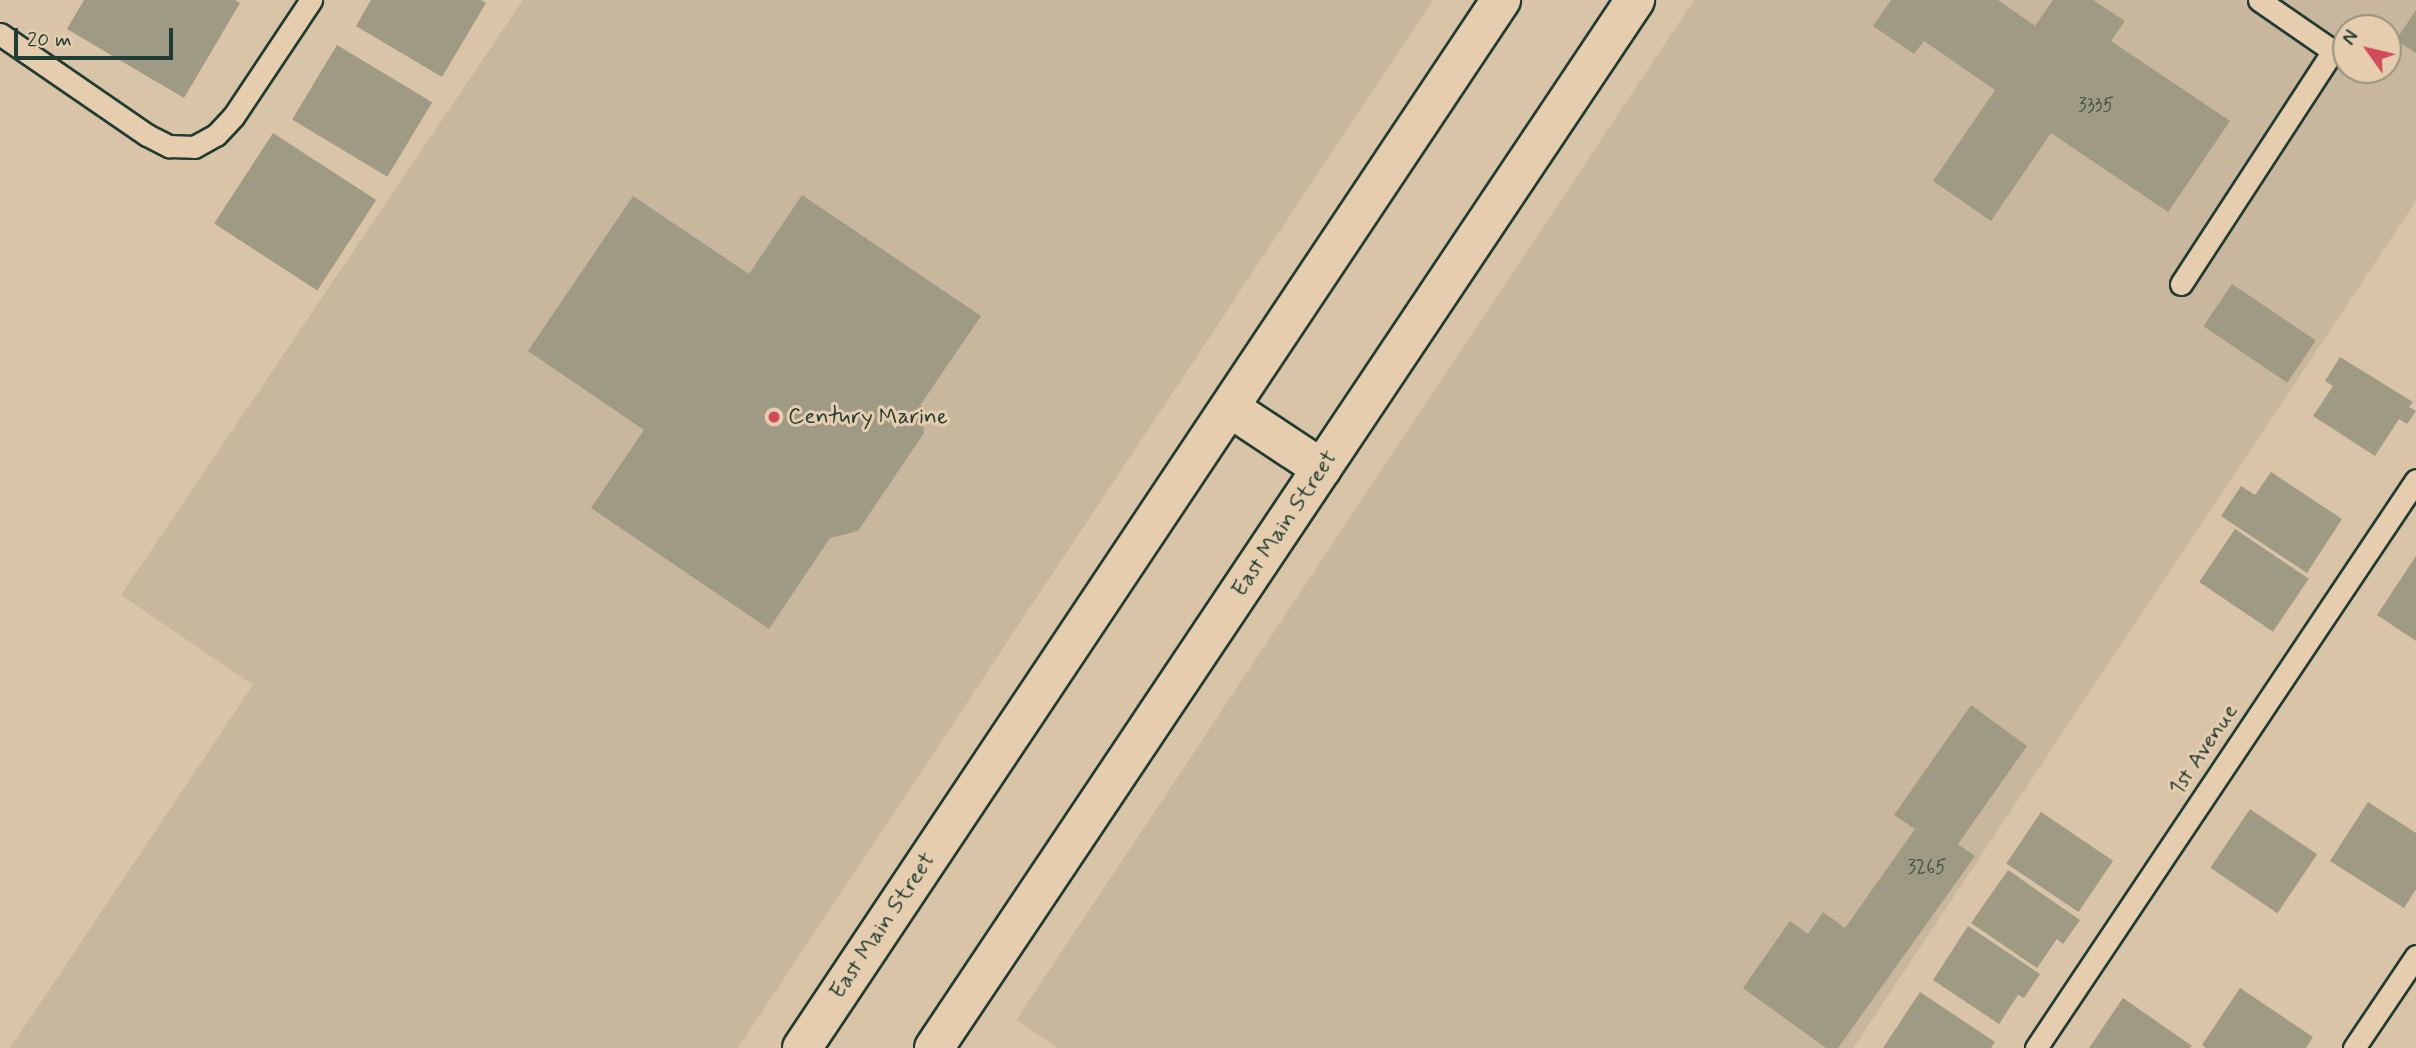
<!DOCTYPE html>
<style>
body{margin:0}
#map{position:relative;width:2416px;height:1048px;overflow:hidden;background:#d9c4a7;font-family:Mynerve,sans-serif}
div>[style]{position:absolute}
.built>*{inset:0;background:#c8b79c}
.building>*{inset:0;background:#9f9a83;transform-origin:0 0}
.roads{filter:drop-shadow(2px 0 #1f3d34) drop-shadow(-2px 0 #1f3d34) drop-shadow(0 2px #1f3d34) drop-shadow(0 -2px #1f3d34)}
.service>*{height:21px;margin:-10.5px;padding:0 10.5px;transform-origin:10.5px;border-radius:10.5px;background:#e5cdae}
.primary>*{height:38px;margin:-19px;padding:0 19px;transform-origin:19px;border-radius:19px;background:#e5cdae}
.dots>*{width:19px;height:19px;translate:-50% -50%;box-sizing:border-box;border:4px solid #e5cdae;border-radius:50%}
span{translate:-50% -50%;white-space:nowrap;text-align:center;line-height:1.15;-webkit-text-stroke:6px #e5cdae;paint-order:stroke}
.number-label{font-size:19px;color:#3f5448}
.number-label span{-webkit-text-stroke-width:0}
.poi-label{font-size:23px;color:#1f3d34}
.left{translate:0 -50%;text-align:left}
.street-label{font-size:23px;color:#1f3d34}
.north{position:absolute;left:2332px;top:14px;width:70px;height:70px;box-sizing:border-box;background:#e5cdae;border:2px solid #96937d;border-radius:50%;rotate:304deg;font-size:19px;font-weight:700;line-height:28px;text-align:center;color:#1f3d34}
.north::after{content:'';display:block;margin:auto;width:24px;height:32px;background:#d1495b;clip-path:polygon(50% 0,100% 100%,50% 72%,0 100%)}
.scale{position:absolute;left:14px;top:28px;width:159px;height:32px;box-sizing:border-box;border:4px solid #1f3d34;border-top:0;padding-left:9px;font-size:21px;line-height:24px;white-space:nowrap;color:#1f3d34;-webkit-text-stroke:5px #e5cdae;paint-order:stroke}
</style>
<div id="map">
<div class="built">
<div style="clip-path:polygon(523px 0,1433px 0,738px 1048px,10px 1048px,253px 685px,121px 595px)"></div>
<div style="clip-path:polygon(evenodd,1694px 0,2416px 0,2416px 201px,1853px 1048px,1058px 1048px,1016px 1020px,1694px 0,2346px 28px,2388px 28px,2388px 70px,2346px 70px,2346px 28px)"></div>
</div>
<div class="building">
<div style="clip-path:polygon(84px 0,235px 0,240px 3px,184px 98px,67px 29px)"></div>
<div style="clip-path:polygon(371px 0,481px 0,486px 3px,442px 77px,356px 26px)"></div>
<div style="clip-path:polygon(1891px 0,1998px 0,2035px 26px,2053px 0,2093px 0,2125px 21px,2111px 41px,2230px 121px,2168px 212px,2051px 133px,1991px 221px,1933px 181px,1995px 90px,1924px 41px,1914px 54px,1873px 26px)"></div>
<div style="clip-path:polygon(2416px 10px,2416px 53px,2396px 40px)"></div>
<div style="left:337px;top:45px;width:111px;height:87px;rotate:31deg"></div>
<div style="left:273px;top:133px;width:123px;height:108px;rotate:33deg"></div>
<div style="clip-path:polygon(802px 195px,981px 316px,921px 404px,924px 433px,858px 531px,830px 538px,769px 629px,591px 508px,644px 430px,528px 351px,633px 196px,749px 274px)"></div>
<div style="left:2232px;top:284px;width:101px;height:51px;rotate:34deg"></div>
<div style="clip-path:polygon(2340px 357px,2413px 402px,2409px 407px,2416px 411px,2407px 424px,2399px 419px,2375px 456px,2313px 416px,2333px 386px,2325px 381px)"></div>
<div style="clip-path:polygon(2271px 472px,2342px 519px,2307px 573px,2221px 516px,2241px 486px,2255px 495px)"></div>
<div style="left:2235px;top:529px;width:89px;height:64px;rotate:34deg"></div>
<div style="clip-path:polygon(2416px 556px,2416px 641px,2377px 615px)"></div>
<div style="clip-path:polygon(1971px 705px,2027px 746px,1958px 844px,1975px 856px,1838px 1048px,1826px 1048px,1743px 988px,1790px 921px,1808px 934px,1823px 912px,1845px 928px,1915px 829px,1894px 815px)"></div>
<div style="clip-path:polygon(2368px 802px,2416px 833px,2416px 889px,2404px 908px,2330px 861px)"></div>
<div style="left:2250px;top:809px;width:81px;height:71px;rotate:34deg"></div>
<div style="left:2041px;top:812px;width:87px;height:62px;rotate:34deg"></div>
<div style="clip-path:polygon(2008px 870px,2080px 920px,2063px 944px,2057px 939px,2037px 968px,1971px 923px)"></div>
<div style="clip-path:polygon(1968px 926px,2040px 974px,2024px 998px,2018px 995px,1999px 1024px,1933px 980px)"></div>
<div style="clip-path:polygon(2240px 988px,2313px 1037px,2306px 1048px,2206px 1048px,2202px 1045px)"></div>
<div style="clip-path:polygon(1920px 992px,1995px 1042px,1991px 1048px,1883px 1048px)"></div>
<div style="clip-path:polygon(2123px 998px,2192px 1046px,2190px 1048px,2089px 1048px)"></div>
</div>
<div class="roads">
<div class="service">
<div style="left:0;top:34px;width:178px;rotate:34.5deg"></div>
<div style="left:147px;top:135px;width:25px;rotate:27deg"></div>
<div style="left:169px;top:146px;width:25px;rotate:2deg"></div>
<div style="left:194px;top:147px;width:25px;rotate:-29deg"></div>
<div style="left:216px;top:135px;width:25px;rotate:-47deg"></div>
<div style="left:233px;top:117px;width:141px;rotate:-56.3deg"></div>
<div style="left:2181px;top:284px;width:278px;rotate:-56.9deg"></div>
<div style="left:2333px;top:51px;width:90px;rotate:-145.4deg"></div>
<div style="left:2036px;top:1048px;width:683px;rotate:-56.22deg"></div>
<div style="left:2354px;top:1048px;width:111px;rotate:-56deg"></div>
</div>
<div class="primary">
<div style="left:1230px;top:408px;width:110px;rotate:33.5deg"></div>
<div style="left:802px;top:1048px;width:1260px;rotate:-56.3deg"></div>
<div style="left:934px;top:1048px;width:1261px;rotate:-56.22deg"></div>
</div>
</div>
<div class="dots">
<div style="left:774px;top:417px;background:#d1495b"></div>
</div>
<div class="number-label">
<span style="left:2096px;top:106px">3335</span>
<span style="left:1927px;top:868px">3265</span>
</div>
<div class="poi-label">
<span class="left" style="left:788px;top:417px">Century Marine</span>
</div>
<div class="street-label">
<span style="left:1285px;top:524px;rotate:-56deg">East Main Street</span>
<span style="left:2204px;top:750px;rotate:-56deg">1st Avenue</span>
<span style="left:883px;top:926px;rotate:-56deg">East Main Street</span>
</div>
<div class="north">N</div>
<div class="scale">20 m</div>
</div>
